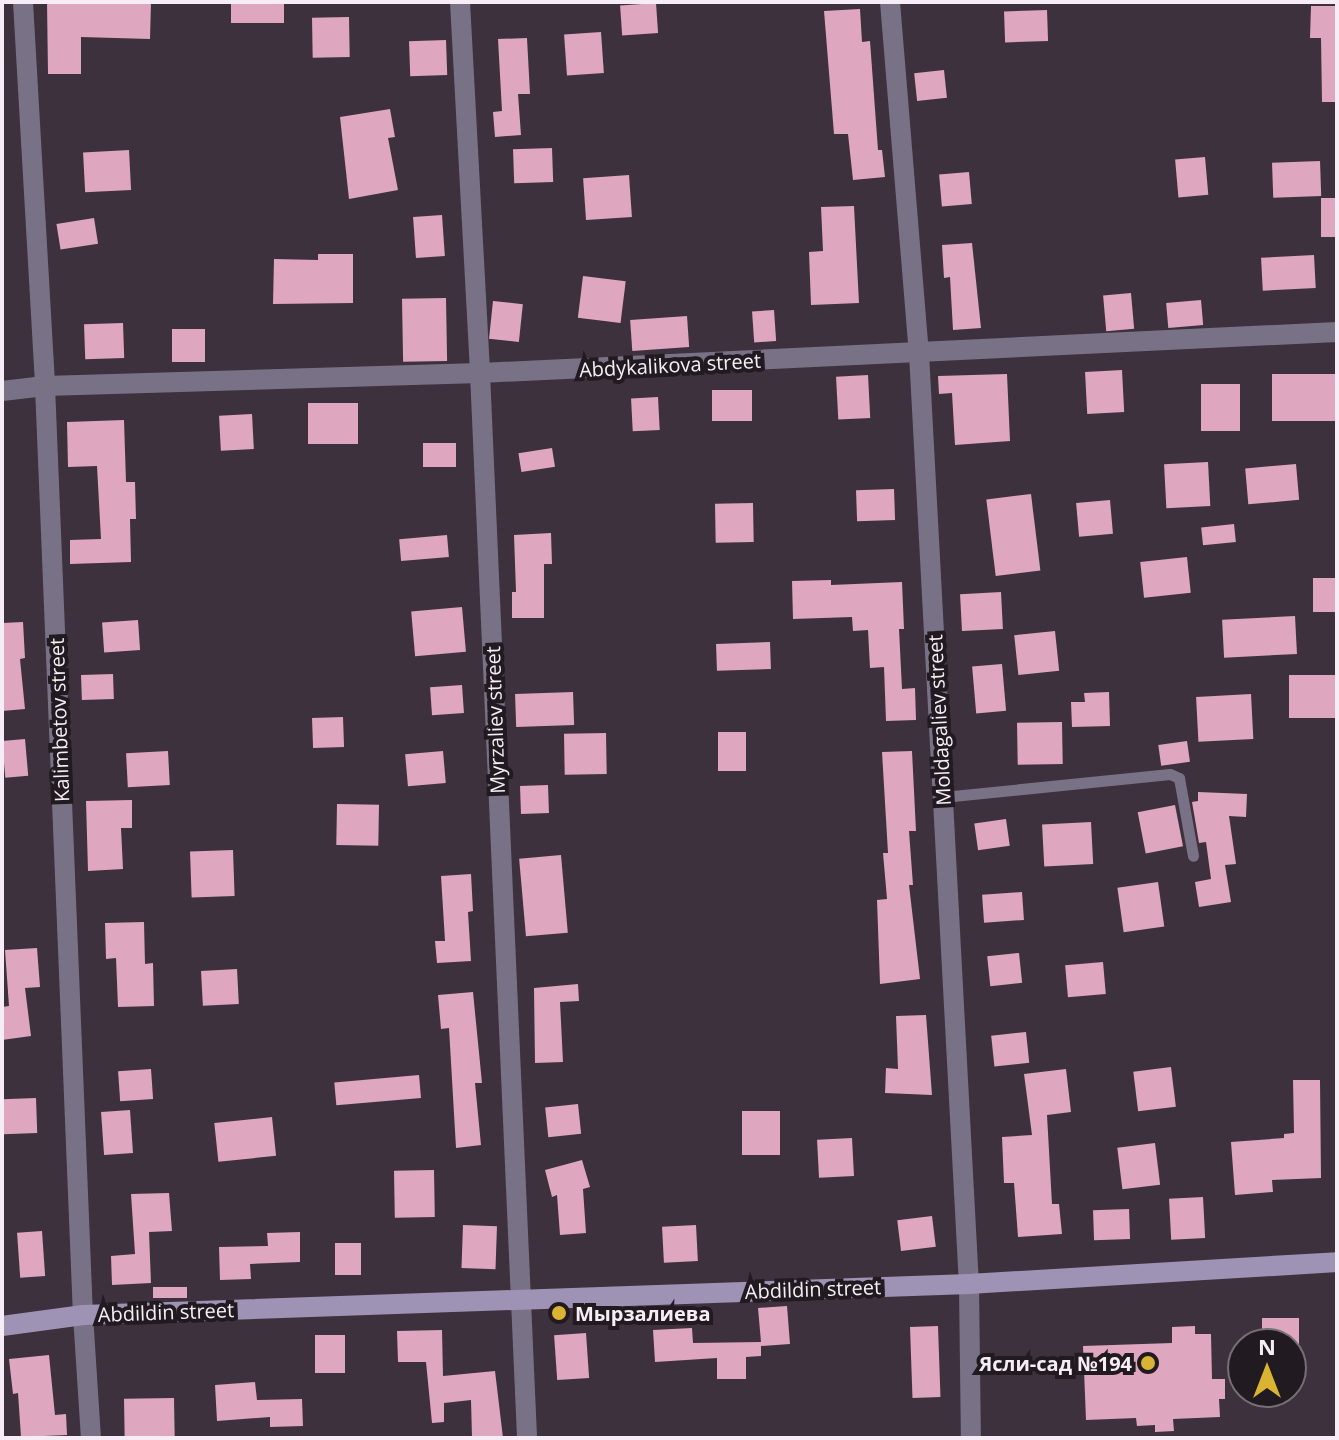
<!DOCTYPE html>
<meta charset="utf-8">
<style>
body{margin:0}
#map{position:relative;width:1339px;height:1440px;overflow:hidden;background:#3e313e;font-family:"Open Sans",sans-serif}
div>[style]{position:absolute}
.building>*{inset:0;background:#dfa6bf;transform-origin:0 0}
.lane>*{height:11px;margin:-5.5px;padding:0 5.5px;transform-origin:5.5px;border-radius:5.5px;background:#797287}
.street>*{height:20px;margin:-10px;padding:0 10px;transform-origin:10px;border-radius:10px;background:#797287}
.secondary>*{height:20px;margin:-10px;padding:0 10px;transform-origin:10px;border-radius:10px;background:#9f93b5}
.dots>*{width:22px;height:22px;translate:-50% -50%;box-sizing:border-box;border:4px solid #211b21;border-radius:50%}
span{translate:-50% -50%;white-space:nowrap;text-align:center;line-height:1.15;-webkit-text-stroke:8px #211b21;paint-order:stroke}
.street-label{font-size:20px;color:#f6edf6}
.poi-label{font-size:20px;color:#f6edf6;font-weight:700}
.left{translate:0 -50%;text-align:left}
.right{translate:-100% -50%;text-align:right}
.frame{position:absolute;inset:0;border:4px solid #f6edf6;pointer-events:none}
.north{position:absolute;left:1227px;top:1328px;width:80px;height:80px;box-sizing:border-box;background:#211b21;border:2px solid #766f76;border-radius:50%;rotate:0deg;font-size:22px;font-weight:700;line-height:32px;text-align:center;color:#f6edf6}
.north::after{content:'';display:block;margin:auto;width:28px;height:36px;background:#dab333;clip-path:polygon(50% 0,100% 100%,50% 72%,0 100%)}
</style>
<div id="map">
<div class="building">
<div style="clip-path:polygon(47px 2px,151px 2px,150px 39px,81px 37px,81px 74px,48px 74px)"></div>
<div style="left:231px;top:2px;width:53px;height:21px"></div>
<div style="left:656px;top:3px;width:30px;height:36px;rotate:86deg"></div>
<div style="clip-path:polygon(1311px 6px,1337px 6px,1337px 102px,1322px 102px,1321px 38px,1310px 38px)"></div>
<div style="clip-path:polygon(860px 9px,862px 42px,870px 41px,878px 150px,882px 150px,885px 177px,853px 180px,848px 134px,834px 134px,824px 11px)"></div>
<div style="left:1047px;top:10px;width:31px;height:43px;rotate:88deg"></div>
<div style="left:349px;top:17px;width:40px;height:37px;rotate:89deg"></div>
<div style="left:601px;top:32px;width:41px;height:37px;rotate:86deg"></div>
<div style="clip-path:polygon(527px 38px,530px 94px,518px 94px,521px 135px,495px 137px,493px 112px,502px 111px,498px 39px)"></div>
<div style="left:446px;top:40px;width:35px;height:37px;rotate:88deg"></div>
<div style="left:944px;top:70px;width:28px;height:30px;rotate:84deg"></div>
<div style="clip-path:polygon(390px 109px,395px 137px,388px 138px,398px 190px,349px 199px,340px 117px)"></div>
<div style="left:552px;top:148px;width:34px;height:39px;rotate:88deg"></div>
<div style="left:129px;top:150px;width:40px;height:46px;rotate:87deg"></div>
<div style="left:1205px;top:157px;width:38px;height:30px;rotate:85deg"></div>
<div style="left:1320px;top:161px;width:35px;height:48px;rotate:88deg"></div>
<div style="left:969px;top:172px;width:32px;height:30px;rotate:85deg"></div>
<div style="left:629px;top:175px;width:42px;height:46px;rotate:86deg"></div>
<div style="left:1321px;top:198px;width:16px;height:39px"></div>
<div style="clip-path:polygon(854px 206px,859px 303px,811px 305px,809px 252px,823px 251px,821px 207px)"></div>
<div style="left:442px;top:215px;width:41px;height:29px;rotate:86deg"></div>
<div style="left:94px;top:218px;width:26px;height:38px;rotate:81deg"></div>
<div style="clip-path:polygon(972px 243px,981px 328px,953px 330px,950px 277px,944px 278px,942px 245px)"></div>
<div style="clip-path:polygon(318px 254px,353px 254px,353px 303px,273px 304px,274px 259px,318px 260px)"></div>
<div style="left:1314px;top:255px;width:33px;height:53px;rotate:87deg"></div>
<div style="left:583px;top:276px;width:43px;height:42px;rotate:7deg"></div>
<div style="left:1131px;top:293px;width:36px;height:28px;rotate:85deg"></div>
<div style="left:446px;top:298px;width:63px;height:44px;rotate:89deg"></div>
<div style="left:1201px;top:300px;width:25px;height:35px;rotate:85deg"></div>
<div style="left:493px;top:301px;width:30px;height:38px;rotate:6deg"></div>
<div style="left:774px;top:310px;width:31px;height:22px;rotate:86deg"></div>
<div style="left:687px;top:316px;width:31px;height:57px;rotate:86deg"></div>
<div style="left:123px;top:323px;width:35px;height:39px;rotate:88deg"></div>
<div style="left:172px;top:329px;width:33px;height:33px"></div>
<div style="left:1122px;top:370px;width:42px;height:37px;rotate:87deg"></div>
<div style="clip-path:polygon(1007px 374px,1010px 441px,955px 445px,952px 393px,939px 394px,938px 376px)"></div>
<div style="left:1337px;top:374px;width:47px;height:65px;rotate:90deg"></div>
<div style="left:868px;top:375px;width:43px;height:32px;rotate:87deg"></div>
<div style="left:1201px;top:384px;width:39px;height:47px"></div>
<div style="left:712px;top:390px;width:40px;height:31px"></div>
<div style="left:658px;top:397px;width:33px;height:27px;rotate:87deg"></div>
<div style="left:358px;top:403px;width:41px;height:50px;rotate:90deg"></div>
<div style="left:252px;top:414px;width:35px;height:33px;rotate:87deg"></div>
<div style="clip-path:polygon(124px 420px,126px 482px,135px 482px,136px 519px,130px 519px,131px 562px,70px 564px,70px 540px,101px 539px,97px 466px,68px 467px,67px 422px)"></div>
<div style="left:456px;top:443px;width:24px;height:33px;rotate:90deg"></div>
<div style="left:552px;top:448px;width:19px;height:34px;rotate:81deg"></div>
<div style="left:1208px;top:462px;width:44px;height:44px;rotate:87deg"></div>
<div style="left:1296px;top:464px;width:36px;height:51px;rotate:85deg"></div>
<div style="left:894px;top:489px;width:31px;height:38px;rotate:88deg"></div>
<div style="left:1031px;top:494px;width:77px;height:45px;rotate:83deg"></div>
<div style="left:1110px;top:500px;width:34px;height:34px;rotate:85deg"></div>
<div style="left:753px;top:503px;width:39px;height:38px;rotate:89deg"></div>
<div style="left:1234px;top:524px;width:18px;height:33px;rotate:84deg"></div>
<div style="clip-path:polygon(551px 533px,552px 564px,544px 564px,544px 618px,512px 618px,512px 592px,516px 592px,514px 535px)"></div>
<div style="left:447px;top:535px;width:22px;height:48px;rotate:85deg"></div>
<div style="left:1187px;top:557px;width:36px;height:47px;rotate:84deg"></div>
<div style="left:1337px;top:578px;width:34px;height:24px;rotate:90deg"></div>
<div style="clip-path:polygon(831px 580px,831px 585px,902px 582px,904px 629px,899px 629px,902px 689px,915px 688px,916px 720px,886px 721px,884px 667px,870px 668px,868px 630px,853px 631px,852px 617px,793px 619px,792px 581px)"></div>
<div style="left:1001px;top:592px;width:37px;height:41px;rotate:87deg"></div>
<div style="left:462px;top:607px;width:45px;height:51px;rotate:85deg"></div>
<div style="left:1295px;top:616px;width:38px;height:73px;rotate:87deg"></div>
<div style="left:138px;top:620px;width:30px;height:36px;rotate:86deg"></div>
<div style="clip-path:polygon(23px 622px,25px 658px,20px 659px,25px 709px,2px 711px,2px 623px)"></div>
<div style="left:1055px;top:631px;width:40px;height:41px;rotate:84deg"></div>
<div style="left:770px;top:642px;width:27px;height:54px;rotate:88deg"></div>
<div style="left:1002px;top:664px;width:47px;height:30px;rotate:85deg"></div>
<div style="left:113px;top:674px;width:25px;height:32px;rotate:88deg"></div>
<div style="left:1337px;top:675px;width:43px;height:48px;rotate:90deg"></div>
<div style="left:462px;top:685px;width:28px;height:32px;rotate:86deg"></div>
<div style="left:573px;top:692px;width:33px;height:58px;rotate:88deg"></div>
<div style="clip-path:polygon(1109px 692px,1110px 726px,1072px 727px,1071px 702px,1085px 702px,1084px 693px)"></div>
<div style="left:1251px;top:694px;width:45px;height:55px;rotate:87deg"></div>
<div style="left:343px;top:717px;width:30px;height:31px;rotate:88deg"></div>
<div style="left:1062px;top:722px;width:42px;height:45px;rotate:89deg"></div>
<div style="left:718px;top:732px;width:28px;height:39px"></div>
<div style="left:606px;top:733px;width:41px;height:42px;rotate:89deg"></div>
<div style="left:25px;top:739px;width:37px;height:23px;rotate:85deg"></div>
<div style="left:1187px;top:741px;width:21px;height:29px;rotate:82deg"></div>
<div style="left:168px;top:751px;width:34px;height:42px;rotate:87deg"></div>
<div style="left:443px;top:751px;width:32px;height:38px;rotate:85deg"></div>
<div style="clip-path:polygon(912px 751px,916px 831px,909px 831px,913px 885px,909px 885px,920px 979px,880px 984px,877px 900px,887px 899px,883px 853px,888px 853px,882px 752px)"></div>
<div style="left:548px;top:785px;width:28px;height:28px;rotate:88deg"></div>
<div style="clip-path:polygon(1198px 792px,1247px 794px,1246px 817px,1229px 816px,1236px 864px,1225px 865px,1231px 902px,1199px 907px,1195px 882px,1211px 879px,1206px 842px,1199px 843px,1192px 802px,1198px 801px)"></div>
<div style="clip-path:polygon(132px 800px,132px 828px,121px 828px,123px 869px,88px 871px,86px 801px)"></div>
<div style="left:337px;top:804px;width:42px;height:41px;rotate:1deg"></div>
<div style="left:1175px;top:805px;width:42px;height:38px;rotate:79deg"></div>
<div style="left:1006px;top:819px;width:27px;height:32px;rotate:82deg"></div>
<div style="left:1091px;top:822px;width:42px;height:49px;rotate:87deg"></div>
<div style="left:233px;top:850px;width:46px;height:43px;rotate:88deg"></div>
<div style="left:561px;top:855px;width:78px;height:42px;rotate:85deg"></div>
<div style="clip-path:polygon(471px 874px,473px 911px,468px 912px,471px 961px,437px 963px,435px 941px,445px 941px,441px 876px)"></div>
<div style="left:1158px;top:882px;width:45px;height:41px;rotate:82deg"></div>
<div style="left:1022px;top:892px;width:28px;height:40px;rotate:86deg"></div>
<div style="clip-path:polygon(144px 922px,145px 964px,153px 963px,154px 1006px,118px 1007px,116px 958px,106px 959px,105px 923px)"></div>
<div style="clip-path:polygon(37px 948px,40px 987px,25px 988px,31px 1036px,2px 1040px,2px 1007px,9px 1006px,5px 950px)"></div>
<div style="left:1019px;top:953px;width:30px;height:32px;rotate:84deg"></div>
<div style="left:1103px;top:962px;width:32px;height:38px;rotate:85deg"></div>
<div style="left:237px;top:969px;width:35px;height:36px;rotate:87deg"></div>
<div style="clip-path:polygon(578px 984px,579px 1001px,560px 1002px,563px 1062px,535px 1063px,534px 988px)"></div>
<div style="clip-path:polygon(473px 992px,482px 1083px,475px 1083px,481px 1145px,456px 1148px,449px 1028px,441px 1029px,438px 995px)"></div>
<div style="clip-path:polygon(926px 1015px,932px 1095px,885px 1093px,886px 1068px,898px 1069px,896px 1016px)"></div>
<div style="left:1026px;top:1032px;width:31px;height:35px;rotate:84deg"></div>
<div style="left:1171px;top:1067px;width:40px;height:38px;rotate:83deg"></div>
<div style="left:151px;top:1069px;width:30px;height:33px;rotate:86deg"></div>
<div style="clip-path:polygon(1066px 1069px,1071px 1112px,1047px 1115px,1052px 1204px,1059px 1204px,1062px 1234px,1018px 1237px,1014px 1183px,1004px 1183px,1002px 1137px,1032px 1135px,1024px 1074px)"></div>
<div style="left:419px;top:1075px;width:23px;height:85px;rotate:85deg"></div>
<div style="clip-path:polygon(1293px 1080px,1320px 1080px,1321px 1178px,1272px 1180px,1273px 1192px,1235px 1195px,1231px 1142px,1284px 1138px,1284px 1134px,1294px 1133px)"></div>
<div style="left:36px;top:1098px;width:35px;height:34px;rotate:88deg"></div>
<div style="left:578px;top:1104px;width:30px;height:33px;rotate:84deg"></div>
<div style="left:130px;top:1110px;width:43px;height:29px;rotate:86deg"></div>
<div style="left:742px;top:1111px;width:38px;height:44px"></div>
<div style="left:272px;top:1117px;width:39px;height:58px;rotate:84deg"></div>
<div style="left:852px;top:1138px;width:38px;height:35px;rotate:87deg"></div>
<div style="left:1155px;top:1143px;width:42px;height:38px;rotate:83deg"></div>
<div style="clip-path:polygon(582px 1160px,590px 1187px,583px 1189px,586px 1233px,560px 1235px,557px 1195px,552px 1197px,545px 1170px)"></div>
<div style="left:434px;top:1170px;width:47px;height:40px;rotate:89deg"></div>
<div style="clip-path:polygon(169px 1193px,172px 1231px,149px 1232px,151px 1283px,112px 1285px,111px 1256px,135px 1254px,131px 1194px)"></div>
<div style="left:1203px;top:1197px;width:41px;height:34px;rotate:87deg"></div>
<div style="left:1129px;top:1209px;width:30px;height:36px;rotate:88deg"></div>
<div style="left:932px;top:1216px;width:31px;height:35px;rotate:83deg"></div>
<div style="left:463px;top:1225px;width:34px;height:43px;rotate:2deg"></div>
<div style="left:696px;top:1225px;width:36px;height:34px;rotate:87deg"></div>
<div style="left:42px;top:1231px;width:45px;height:25px;rotate:86deg"></div>
<div style="clip-path:polygon(300px 1232px,300px 1262px,250px 1264px,251px 1279px,220px 1280px,219px 1247px,268px 1246px,267px 1233px)"></div>
<div style="left:361px;top:1243px;width:32px;height:26px;rotate:90deg"></div>
<div style="left:187px;top:1287px;width:11px;height:34px;rotate:90deg"></div>
<div style="clip-path:polygon(787px 1306px,790px 1344px,761px 1346px,761px 1342px,761px 1356px,746px 1357px,746px 1379px,717px 1379px,717px 1358px,655px 1362px,653px 1330px,692px 1328px,693px 1343px,761px 1342px,758px 1308px)"></div>
<div style="left:1262px;top:1318px;width:37px;height:26px"></div>
<div style="left:938px;top:1326px;width:71px;height:28px;rotate:88deg"></div>
<div style="clip-path:polygon(1195px 1326px,1195px 1334px,1211px 1334px,1212px 1379px,1225px 1379px,1225px 1399px,1219px 1399px,1220px 1417px,1173px 1419px,1174px 1431px,1155px 1432px,1155px 1425px,1137px 1426px,1136px 1418px,1086px 1420px,1083px 1346px,1172px 1343px,1172px 1327px)"></div>
<div style="clip-path:polygon(442px 1330px,443px 1376px,495px 1371px,503px 1438px,472px 1438px,471px 1400px,444px 1403px,444px 1422px,432px 1423px,426px 1362px,398px 1362px,397px 1331px)"></div>
<div style="left:586px;top:1333px;width:45px;height:32px;rotate:86deg"></div>
<div style="left:315px;top:1335px;width:30px;height:38px"></div>
<div style="clip-path:polygon(49px 1355px,55px 1415px,66px 1414px,67px 1435px,21px 1437px,18px 1393px,13px 1394px,9px 1359px)"></div>
<div style="clip-path:polygon(255px 1382px,257px 1400px,302px 1399px,303px 1426px,270px 1427px,270px 1417px,217px 1421px,215px 1385px)"></div>
<div style="left:174px;top:1398px;width:40px;height:50px;rotate:89deg"></div>
</div>
<div class="lane">
<div style="left:943px;top:797px;width:228px;rotate:-5.8deg"></div>
<div style="left:1170px;top:774px;width:10px;rotate:24deg"></div>
<div style="left:1179px;top:778px;width:79px;rotate:79.8deg"></div>
</div>
<div class="street">
<div style="left:23px;top:2px;width:385px;rotate:86.7deg"></div>
<div style="left:45px;top:386px;width:930px;rotate:87.66deg"></div>
<div style="left:83px;top:1315px;width:123px;rotate:86.3deg"></div>
<div style="left:460px;top:2px;width:372px;rotate:86.9deg"></div>
<div style="left:480px;top:373px;width:1066px;rotate:87.47deg"></div>
<div style="left:890px;top:2px;width:352px;rotate:85.3deg"></div>
<div style="left:919px;top:353px;width:932px;rotate:86.93deg"></div>
<div style="left:969px;top:1284px;width:154px;rotate:89.3deg"></div>
<div style="left:2px;top:391px;width:43px;rotate:-6.6deg"></div>
<div style="left:45px;top:386px;width:435px;rotate:-1.7deg"></div>
<div style="left:480px;top:373px;width:858px;rotate:-2.74deg"></div>
</div>
<div class="secondary">
<div style="left:2px;top:1326px;width:82px;rotate:-7.7deg"></div>
<div style="left:83px;top:1315px;width:887px;rotate:-2deg"></div>
<div style="left:969px;top:1284px;width:369px;rotate:-3.4deg"></div>
</div>
<div class="dots">
<div style="left:559px;top:1313px;background:#dab333"></div>
<div style="left:1148px;top:1363px;background:#dab333"></div>
</div>
<div class="street-label">
<span style="left:670px;top:365px;rotate:-3deg">Abdykalikova street</span>
<span style="left:59px;top:720px;rotate:-92deg">Kalimbetov street</span>
<span style="left:495px;top:720px;rotate:-92deg">Myrzaliev street</span>
<span style="left:939px;top:720px;rotate:-93deg">Moldagaliev street</span>
<span style="left:813px;top:1289px;rotate:-2deg">Abdildin street</span>
<span style="left:166px;top:1312px;rotate:-2deg">Abdildin street</span>
</div>
<div class="poi-label">
<span class="left" style="left:575px;top:1313px">Мырзалиева</span>
<span class="right" style="left:1132px;top:1363px">Ясли-сад №194</span>
</div>
<div class="frame"></div>
<div class="north">N</div>
</div>
